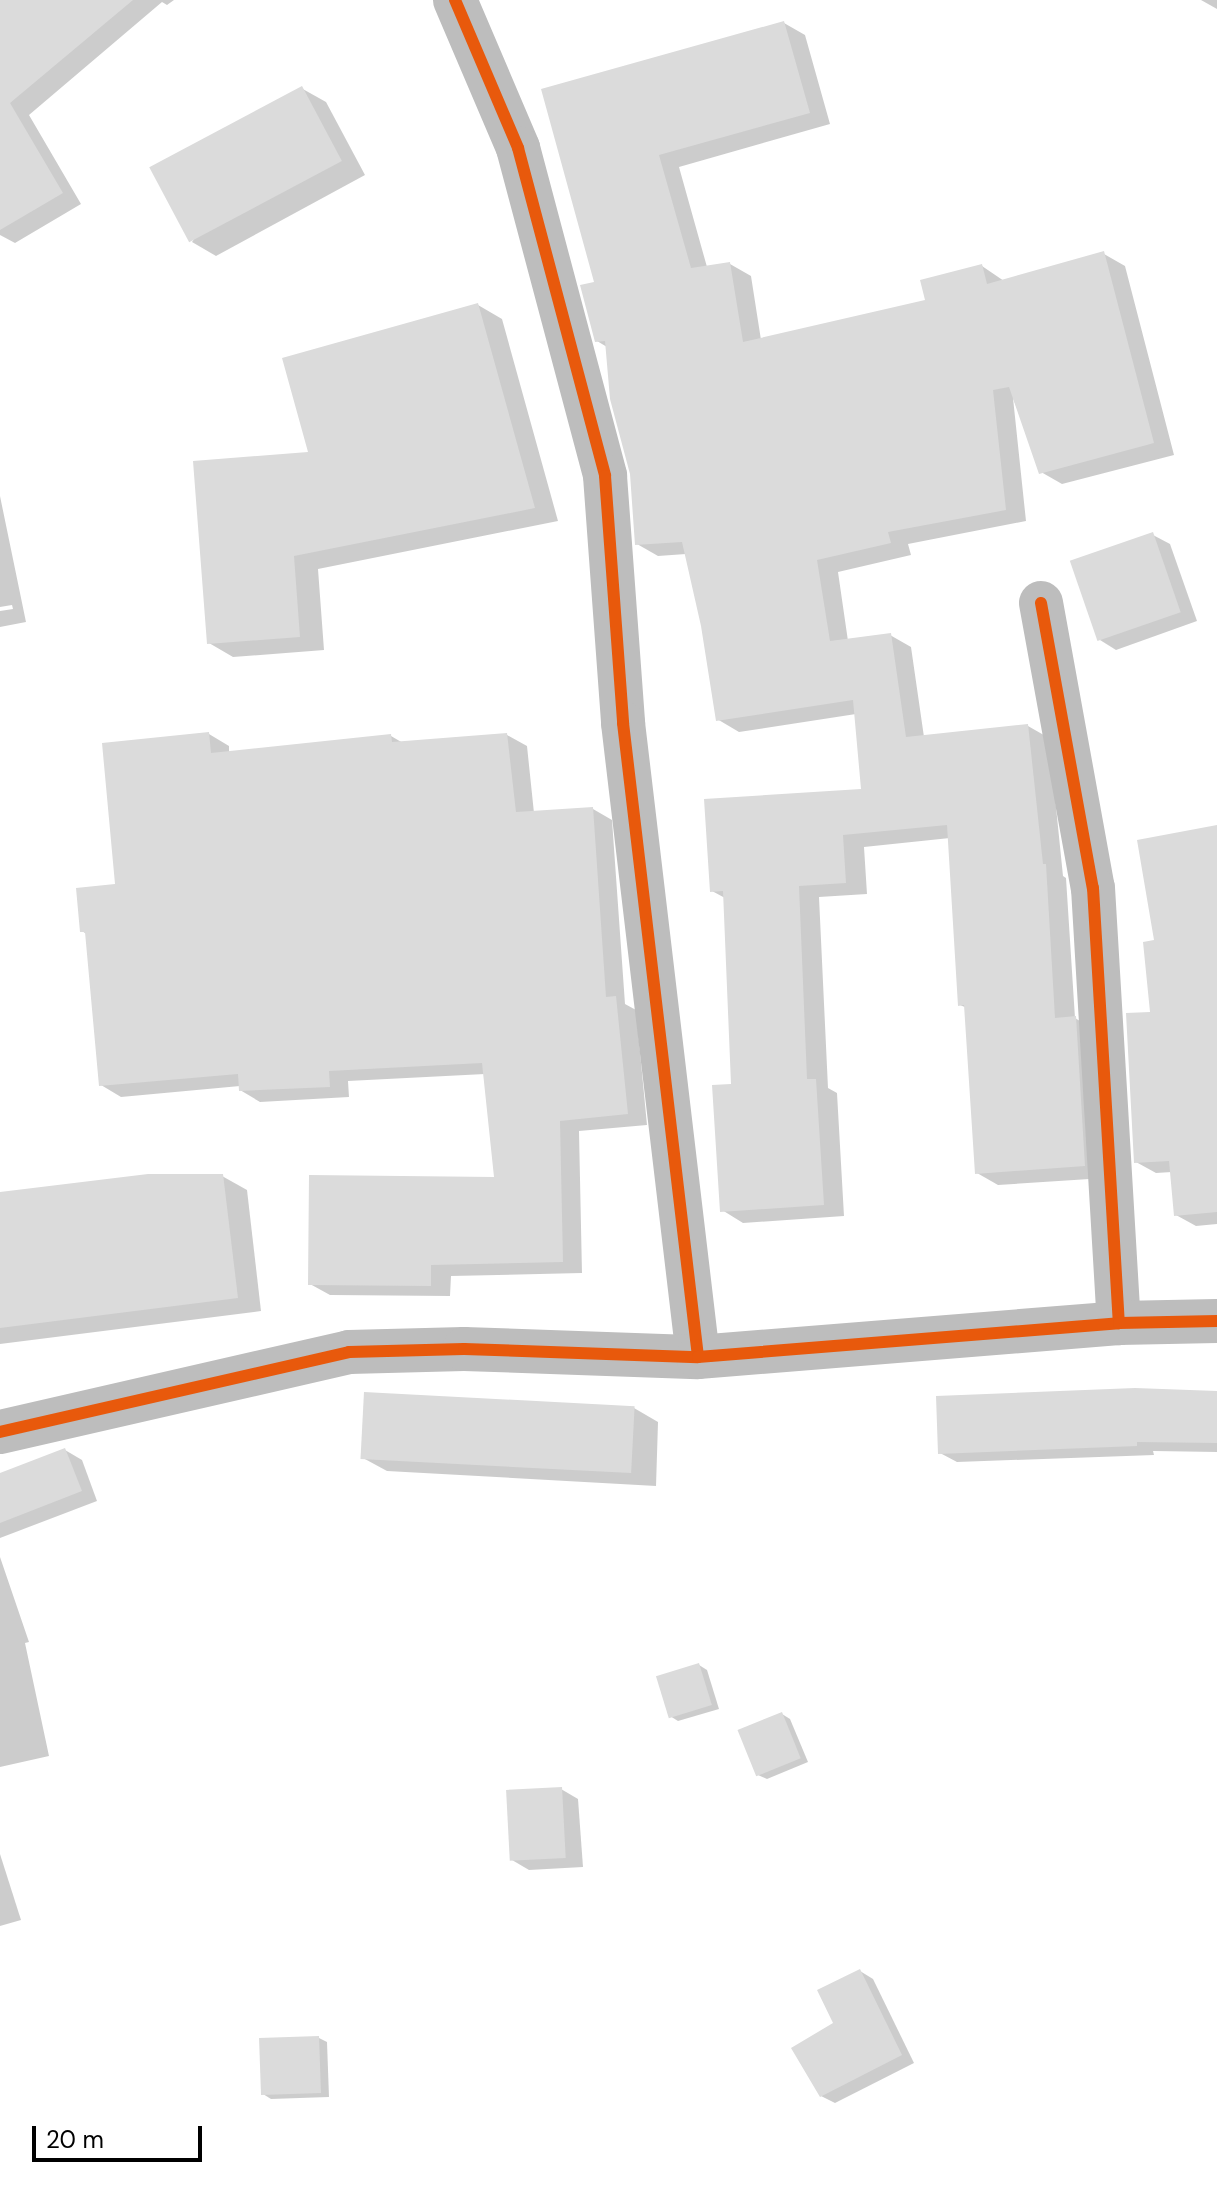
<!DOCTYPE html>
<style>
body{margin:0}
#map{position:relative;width:1217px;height:2194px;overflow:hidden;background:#fff;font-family:"DM Sans",sans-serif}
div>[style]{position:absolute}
.shadow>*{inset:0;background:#0003}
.building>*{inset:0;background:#dbdbdb;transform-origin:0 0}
.street>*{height:44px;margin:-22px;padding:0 22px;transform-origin:22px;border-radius:22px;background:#bdbdbd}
.cycleway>*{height:12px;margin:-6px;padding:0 6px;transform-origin:6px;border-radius:6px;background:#e8590c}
span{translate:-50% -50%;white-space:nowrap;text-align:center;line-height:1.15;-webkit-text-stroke:7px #fff;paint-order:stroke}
.scale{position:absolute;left:32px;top:2126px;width:170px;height:36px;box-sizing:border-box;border:4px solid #000;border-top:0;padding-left:10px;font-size:24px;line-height:28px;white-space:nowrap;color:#000;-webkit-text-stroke:6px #fff;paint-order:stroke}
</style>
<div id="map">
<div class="shadow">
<div style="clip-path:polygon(0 0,174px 0,167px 5px,162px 2px,29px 115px,81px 204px,15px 243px,0 235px)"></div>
<div style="clip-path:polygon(1201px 0,1217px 0,1217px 9px)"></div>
<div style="clip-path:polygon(784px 23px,805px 35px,830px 124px,679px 167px,707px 267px,730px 264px,751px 276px,761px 340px,928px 301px,982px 266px,1004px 281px,1104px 254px,1125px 266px,1174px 455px,1062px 484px,1041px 472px,1013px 398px,1026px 521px,908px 544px,911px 555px,838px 572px,848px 641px,890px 635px,911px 647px,924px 737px,1028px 726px,1049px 738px,1063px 876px,1066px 878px,1075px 1018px,1096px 1031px,1105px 1178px,998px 1185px,977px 1173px,967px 1008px,960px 1005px,950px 838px,864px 847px,867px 894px,819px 897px,828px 1088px,837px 1093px,844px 1216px,743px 1223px,722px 1210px,733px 1086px,725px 898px,712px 891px,863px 791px,856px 714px,739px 732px,717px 719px,703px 626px,686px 554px,658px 556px,637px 544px,632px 474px,607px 347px,597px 341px,597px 284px,544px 91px)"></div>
<div style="clip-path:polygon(301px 88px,326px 102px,365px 175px,216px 256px,192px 242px)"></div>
<div style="clip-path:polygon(478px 305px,502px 319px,558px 521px,318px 569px,324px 650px,233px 657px,209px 643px,311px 454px)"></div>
<div style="clip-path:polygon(0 496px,26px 622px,0 627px,0 611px,13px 609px,12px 605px,0 607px)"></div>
<div style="clip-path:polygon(1153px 535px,1170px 544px,1197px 621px,1116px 650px,1100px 640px)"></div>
<div style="clip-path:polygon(209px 734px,229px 746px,229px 753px,391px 736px,403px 743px,507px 735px,527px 746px,534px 813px,593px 809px,612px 820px,625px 1004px,636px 1010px,647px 1125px,579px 1131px,582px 1273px,451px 1276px,450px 1296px,330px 1295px,310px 1284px,496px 1179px,485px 1074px,348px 1081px,349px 1097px,260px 1102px,240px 1090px,240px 1086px,121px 1097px,101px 1085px,88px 935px,82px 931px,118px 886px)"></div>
<div style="clip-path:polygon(1217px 1097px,1217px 1224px,1196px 1226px,1176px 1215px,1172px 1172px,1156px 1173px,1136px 1162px)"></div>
<div style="clip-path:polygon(222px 1176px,247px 1190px,261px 1311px,0 1344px,0 1194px)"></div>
<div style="clip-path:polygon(1217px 1392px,1217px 1452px,1153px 1451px,1154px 1455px,957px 1462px,940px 1453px)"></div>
<div style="clip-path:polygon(634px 1408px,658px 1422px,656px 1486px,387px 1471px,363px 1458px)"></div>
<div style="clip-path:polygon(65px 1450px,82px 1460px,97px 1501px,0 1538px,0 1475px)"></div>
<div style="clip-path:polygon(0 1557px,29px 1642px,25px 1643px,49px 1756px,0 1767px)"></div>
<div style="clip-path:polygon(699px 1665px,707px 1670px,719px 1709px,678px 1721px,670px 1716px)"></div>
<div style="clip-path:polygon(782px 1714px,790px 1719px,808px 1762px,767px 1779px,758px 1775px)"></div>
<div style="clip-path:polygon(561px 1789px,578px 1799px,583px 1867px,529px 1870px,512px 1860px)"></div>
<div style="clip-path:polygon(0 1854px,21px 1920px,0 1926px)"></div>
<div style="clip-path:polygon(860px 1971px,873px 1979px,914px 2063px,835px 2103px,821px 2096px,836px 2024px)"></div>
<div style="clip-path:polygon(319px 2038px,327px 2042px,329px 2097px,271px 2099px,263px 2094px)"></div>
</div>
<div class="building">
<div style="clip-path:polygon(0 0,133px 0,10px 103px,63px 193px,0 230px)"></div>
<div style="clip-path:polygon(784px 21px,810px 113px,659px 155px,691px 268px,730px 262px,743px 342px,925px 300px,920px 280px,982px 264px,987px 284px,1104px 251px,1154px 443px,1039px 474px,1009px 387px,993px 390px,1006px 510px,888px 532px,891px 543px,817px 560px,830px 641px,891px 633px,906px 737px,1028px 724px,1043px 864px,1046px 864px,1055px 1018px,1076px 1016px,1085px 1166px,975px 1174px,964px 1005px,958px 1006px,947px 825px,843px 835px,846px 883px,799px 886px,807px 1079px,816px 1079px,824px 1205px,720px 1212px,712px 1085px,731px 1084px,723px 891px,710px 892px,704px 799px,861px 789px,853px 700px,716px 721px,701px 626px,682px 542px,635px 545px,630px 474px,610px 399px,605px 341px,595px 342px,580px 285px,594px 282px,541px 89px)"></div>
<div style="left:302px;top:86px;width:85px;height:173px;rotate:62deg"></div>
<div style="clip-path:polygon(478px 303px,535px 508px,294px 556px,300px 637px,207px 644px,193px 461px,308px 452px,282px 358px)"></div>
<div style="left:1153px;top:532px;width:85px;height:88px;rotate:71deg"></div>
<div style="clip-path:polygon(209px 732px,211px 753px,391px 734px,392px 742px,507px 733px,516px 812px,593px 807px,606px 997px,616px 996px,628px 1114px,560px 1121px,563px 1262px,431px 1265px,431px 1286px,308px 1285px,309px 1175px,494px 1177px,482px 1063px,329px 1071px,330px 1087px,239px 1091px,238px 1074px,99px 1086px,85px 932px,80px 932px,76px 888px,115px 884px,102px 743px)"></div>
<div style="clip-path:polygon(1217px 825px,1217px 1212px,1174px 1216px,1169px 1161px,1134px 1163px,1126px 1013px,1150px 1012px,1143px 942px,1154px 940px,1137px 840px)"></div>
<div style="clip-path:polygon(148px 1174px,223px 1174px,238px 1298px,0 1328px,0 1192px)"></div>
<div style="clip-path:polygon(1135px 1388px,1217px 1391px,1217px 1443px,1137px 1442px,1137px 1446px,938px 1454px,936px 1396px)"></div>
<div style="left:364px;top:1392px;width:271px;height:67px;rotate:3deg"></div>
<div style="clip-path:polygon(65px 1448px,82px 1491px,0 1523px,0 1473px)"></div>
<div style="left:699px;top:1663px;width:44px;height:45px;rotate:73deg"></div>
<div style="left:782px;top:1712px;width:50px;height:48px;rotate:68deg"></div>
<div style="left:562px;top:1787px;width:71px;height:56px;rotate:87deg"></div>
<div style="clip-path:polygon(860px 1969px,902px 2055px,820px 2097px,791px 2048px,833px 2023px,817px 1990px)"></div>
<div style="left:319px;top:2036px;width:57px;height:60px;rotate:88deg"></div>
</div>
<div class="street">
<div style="left:455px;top:0;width:161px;rotate:66.9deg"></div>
<div style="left:518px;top:148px;width:339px;rotate:75.1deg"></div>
<div style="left:605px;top:476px;width:248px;rotate:85.8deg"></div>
<div style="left:623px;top:723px;width:638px;rotate:83.25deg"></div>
<div style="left:1041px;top:603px;width:290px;rotate:79.7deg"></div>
<div style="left:1093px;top:888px;width:436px;rotate:86.6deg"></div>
<div style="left:0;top:1432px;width:358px;rotate:-12.9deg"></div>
<div style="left:349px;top:1352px;width:115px;rotate:-1.5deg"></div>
<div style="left:464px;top:1349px;width:234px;rotate:2deg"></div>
<div style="left:698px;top:1357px;width:422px;rotate:-4.6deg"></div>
<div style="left:1119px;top:1323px;width:98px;rotate:-1.2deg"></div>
</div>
<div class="cycleway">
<div style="left:455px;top:0;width:161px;rotate:66.9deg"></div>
<div style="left:518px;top:148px;width:339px;rotate:75.1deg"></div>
<div style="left:605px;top:476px;width:248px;rotate:85.8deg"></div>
<div style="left:623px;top:723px;width:638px;rotate:83.25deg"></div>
<div style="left:1041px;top:603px;width:290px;rotate:79.7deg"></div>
<div style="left:1093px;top:888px;width:436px;rotate:86.6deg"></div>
<div style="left:0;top:1432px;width:358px;rotate:-12.9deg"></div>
<div style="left:349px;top:1352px;width:115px;rotate:-1.5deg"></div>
<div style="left:464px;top:1349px;width:234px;rotate:2deg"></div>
<div style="left:698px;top:1357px;width:422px;rotate:-4.6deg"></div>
<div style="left:1119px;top:1323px;width:98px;rotate:-1.2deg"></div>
</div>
<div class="scale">20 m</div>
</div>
